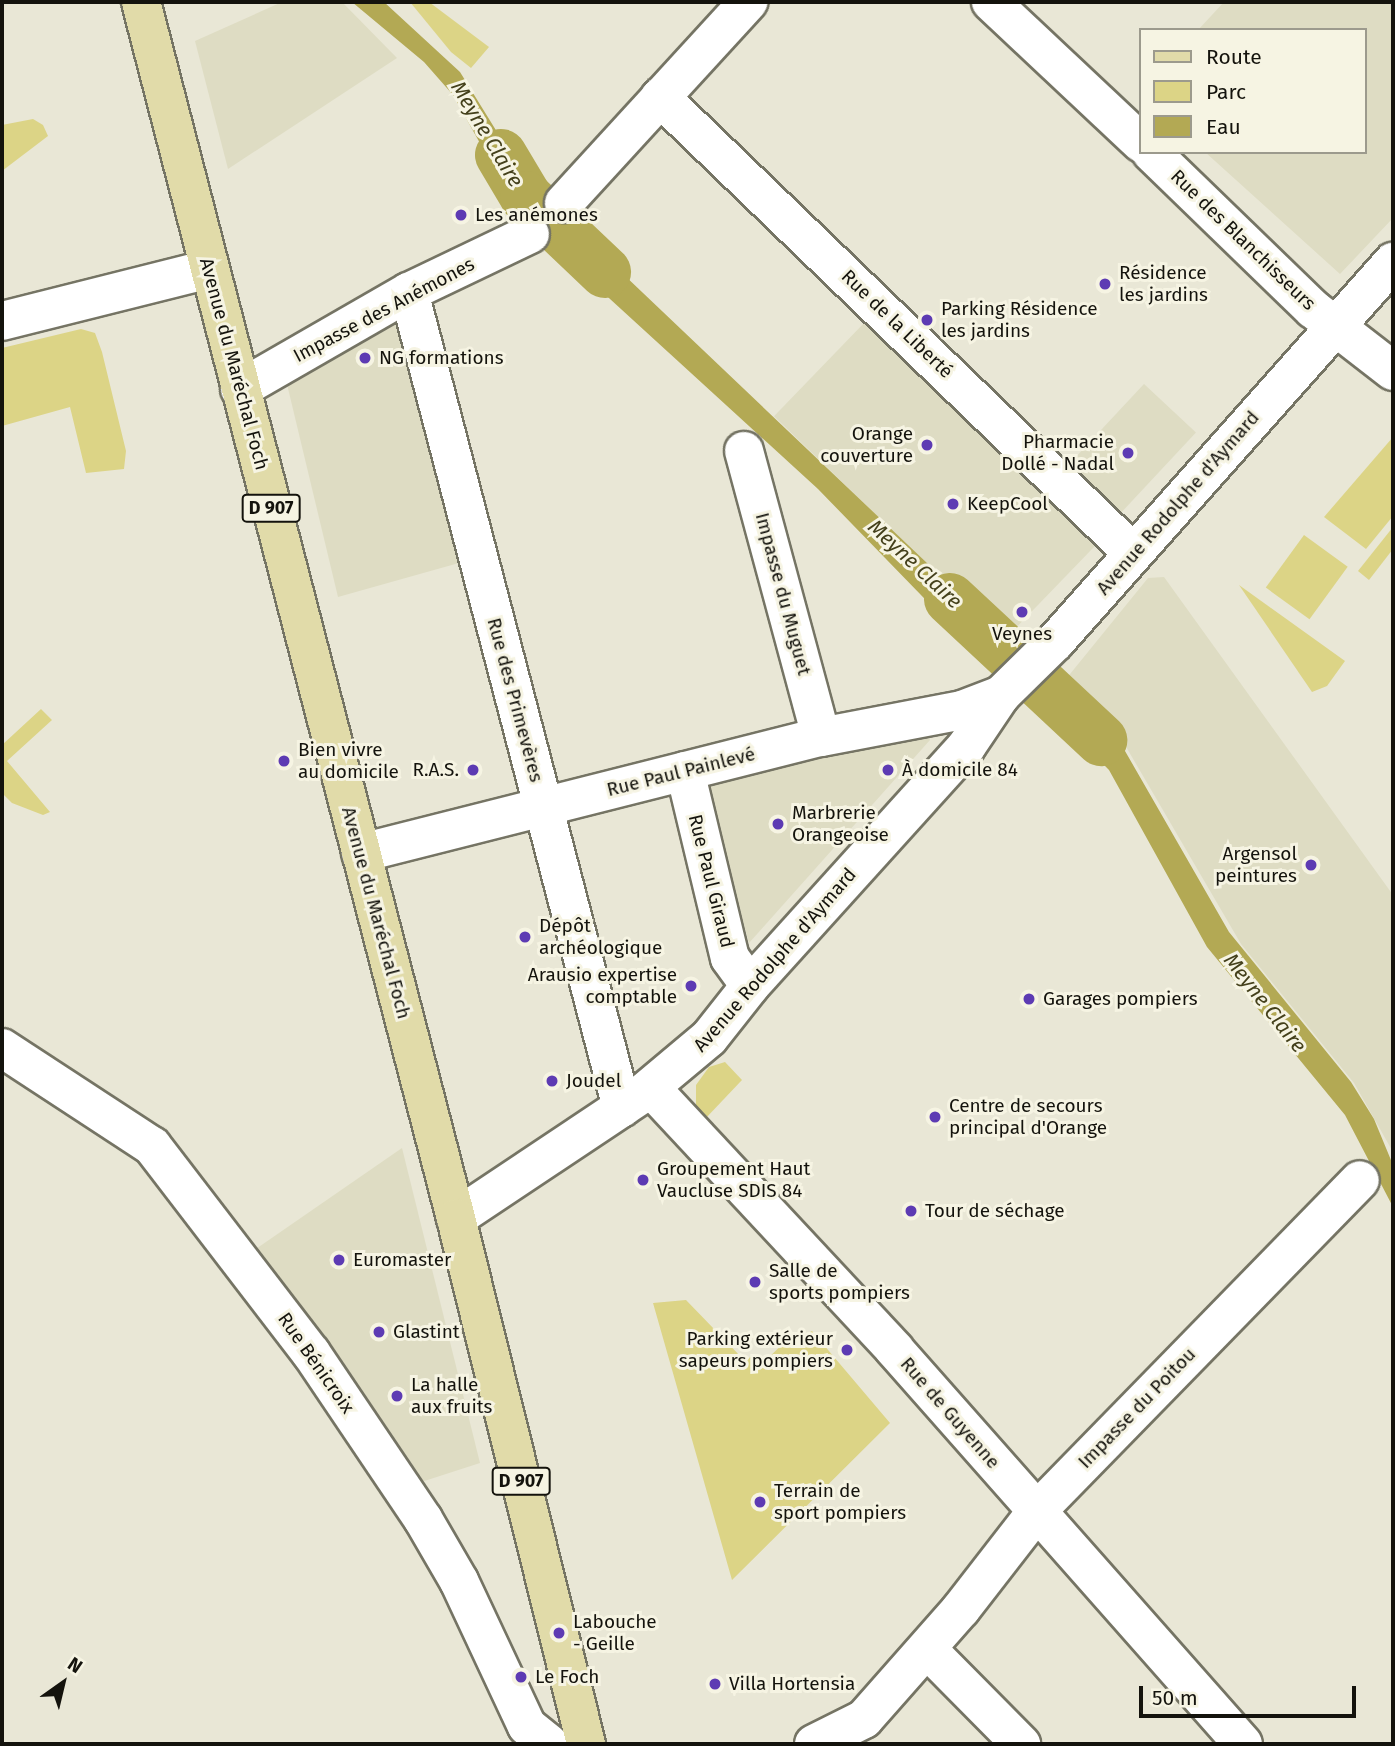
<!DOCTYPE html>
<meta charset="utf-8">
<style>
body{margin:0}
#map{position:relative;width:1395px;height:1746px;overflow:hidden;background:#e9e7d6;font-family:"Fira Sans",sans-serif}
div>[style]{position:absolute}
.built>*{inset:0;background:#dedcc3;transform-origin:0 0}
.green>*{inset:0;background:#dcd486;transform-origin:0 0}
.water>*{inset:0;background:#b3a954}
.river>*{height:52px;margin:-26px;padding:0 26px;transform-origin:26px;border-radius:26px;background:#b3a954}
.roads{filter:drop-shadow(2px 0 #757464) drop-shadow(-2px 0 #757464) drop-shadow(0 2px #757464) drop-shadow(0 -2px #757464)}
.minor>*{height:38px;margin:-19px;padding:0 19px;transform-origin:19px;border-radius:19px;background:#fff}
.major>*{height:38px;margin:-19px;padding:0 19px;transform-origin:19px;border-radius:19px;background:#e1dba9}
.dots>*{width:19px;height:19px;translate:-50% -50%;box-sizing:border-box;border:4px solid #f6f4e3;border-radius:50%}
span{translate:-50% -50%;white-space:nowrap;text-align:center;line-height:1.15;-webkit-text-stroke:6px #f6f4e3;paint-order:stroke}
.shield-label span{padding:2px 5px;background:#f6f4e3;border:2px solid;border-radius:5px;-webkit-text-stroke-width:0}
.shield-label{font-size:18px;color:#14130d;font-weight:700}
.poi-label{font-size:19px;color:#14130d}
.left{translate:0 -50%;text-align:left}
.right{translate:-100% -50%;text-align:right}
.street-label{font-size:19px;color:#14130d}
.water-label{font-size:21px;color:#44401b;font-style:italic}
.frame{position:absolute;inset:0;border:4px solid #14130d;pointer-events:none}
.legend{position:absolute;left:1139px;top:28px;width:228px;height:126px;box-sizing:border-box;background:#f6f4e3;border:2px solid #9c9a8d;margin:0;padding:9px 12px;list-style:none;font-size:21px;color:#14130d}
.legend li{display:flex;align-items:center;gap:14px;height:35px}
.legend b{width:35px;border:2px solid #9c9a8d}
.north{position:absolute;left:28px;top:1648px;width:70px;height:70px;-webkit-text-stroke:5px #f6f4e3;paint-order:stroke;rotate:34deg;font-size:19px;font-weight:700;line-height:28px;text-align:center;color:#14130d}
.north::after{content:'';display:block;margin:auto;width:24px;height:32px;background:#14130d;clip-path:polygon(50% 0,100% 100%,50% 72%,0 100%)}
.scale{position:absolute;left:1139px;top:1686px;width:217px;height:32px;box-sizing:border-box;border:4px solid #14130d;border-top:0;padding-left:9px;font-size:21px;line-height:24px;white-space:nowrap;color:#14130d;-webkit-text-stroke:5px #f6f4e3;paint-order:stroke}
</style>
<div id="map">
<div class="built">
<div style="clip-path:polygon(282px 2px,342px 2px,397px 58px,228px 169px,195px 41px)"></div>
<div style="clip-path:polygon(1224px 2px,1393px 2px,1393px 218px,1340px 274px,1205px 152px,1365px 152px,1365px 30px,1198px 30px)"></div>
<div style="clip-path:polygon(405px 314px,466px 561px,338px 597px,286px 380px)"></div>
<div style="left:865px;top:322px;width:321px;height:131px;rotate:44deg"></div>
<div style="left:1144px;top:384px;width:71px;height:114px;rotate:43deg"></div>
<div style="clip-path:polygon(1164px 577px,1393px 895px,1393px 1152px,1354px 1083px,1241px 944px,1118px 733px,1099px 707px,1066px 679px,1148px 578px)"></div>
<div style="clip-path:polygon(927px 731px,930px 740px,749px 943px,706px 787px)"></div>
<div style="clip-path:polygon(402px 1148px,480px 1463px,412px 1485px,247px 1255px)"></div>
</div>
<div class="green">
<div style="clip-path:polygon(410px 2px,429px 2px,489px 47px,471px 68px,451px 52px)"></div>
<div style="clip-path:polygon(33px 119px,43px 125px,48px 136px,2px 171px,2px 125px)"></div>
<div style="clip-path:polygon(81px 329px,95px 333px,102px 352px,126px 451px,124px 469px,86px 473px,70px 407px,2px 426px,2px 348px)"></div>
<div style="clip-path:polygon(1393px 437px,1393px 516px,1366px 549px,1324px 517px)"></div>
<div style="clip-path:polygon(1393px 527px,1393px 549px,1369px 580px,1358px 571px)"></div>
<div style="left:1304px;top:535px;width:54px;height:65px;rotate:36deg"></div>
<div style="clip-path:polygon(1239px 585px,1345px 661px,1327px 686px,1312px 692px)"></div>
<div style="clip-path:polygon(41px 709px,52px 720px,7px 761px,50px 812px,43px 815px,12px 803px,2px 793px,2px 745px)"></div>
<div style="clip-path:polygon(725px 1062px,742px 1080px,705px 1119px,696px 1105px,696px 1085px,709px 1067px)"></div>
<div style="clip-path:polygon(686px 1300px,745px 1361px,750px 1357px,763px 1363px,794px 1333px,800px 1337px,812px 1331px,890px 1423px,732px 1580px,653px 1303px)"></div>
</div>
<div class="water">
<div style="clip-path:polygon(352px 2px,384px 2px,460px 72px,534px 192px,552px 205px,532px 223px,518px 211px,453px 95px,424px 62px)"></div>
<div style="clip-path:polygon(561px 215px,1010px 642px,989px 665px,818px 489px,540px 235px)"></div>
<div style="clip-path:polygon(1059px 681px,1125px 751px,1229px 932px,1351px 1082px,1374px 1119px,1393px 1165px,1393px 1207px,1345px 1115px,1207px 947px,1109px 770px,1041px 701px)"></div>
</div>
<div class="river">
<div style="left:501px;top:155px;width:49px;rotate:59.2deg"></div>
<div style="left:526px;top:197px;width:109px;rotate:43.5deg"></div>
<div style="left:950px;top:599px;width:207px;rotate:43deg"></div>
</div>
<div class="roads">
<div class="minor">
<div style="left:991px;top:2px;width:206px;rotate:43.2deg"></div>
<div style="left:660px;top:97px;width:657px;rotate:43.95deg"></div>
<div style="left:1151px;top:152px;width:226px;rotate:44.1deg"></div>
<div style="left:1313px;top:309px;width:101px;rotate:37.8deg"></div>
<div style="left:564px;top:203px;width:273px;rotate:-47.5deg"></div>
<div style="left:409px;top:292px;width:843px;rotate:75.37deg"></div>
<div style="left:2px;top:321px;width:213px;rotate:-14.1deg"></div>
<div style="left:240px;top:389px;width:195px;rotate:-29.9deg"></div>
<div style="left:409px;top:292px;width:134px;rotate:-25.6deg"></div>
<div style="left:744px;top:451px;width:296px;rotate:74.9deg"></div>
<div style="left:685px;top:771px;width:192px;rotate:76.5deg"></div>
<div style="left:730px;top:958px;width:34px;rotate:54deg"></div>
<div style="left:361px;top:853px;width:474px;rotate:-14.2deg"></div>
<div style="left:821px;top:737px;width:144px;rotate:-10.8deg"></div>
<div style="left:962px;top:710px;width:42px;rotate:-21deg"></div>
<div style="left:2px;top:1048px;width:179px;rotate:33.2deg"></div>
<div style="left:152px;top:1146px;width:261px;rotate:52.5deg"></div>
<div style="left:311px;top:1353px;width:200px;rotate:56deg"></div>
<div style="left:423px;top:1519px;width:72px;rotate:59.9deg"></div>
<div style="left:459px;top:1581px;width:160px;rotate:64.9deg"></div>
<div style="left:527px;top:1726px;width:28px;rotate:39deg"></div>
<div style="left:651px;top:1088px;width:357px;rotate:47deg"></div>
<div style="left:894px;top:1349px;width:527px;rotate:48.54deg"></div>
<div style="left:456px;top:1218px;width:224px;rotate:-33.7deg"></div>
<div style="left:642px;top:1094px;width:87px;rotate:-39.9deg"></div>
<div style="left:709px;top:1038px;width:66px;rotate:-51.7deg"></div>
<div style="left:750px;top:986px;width:322px;rotate:-47.9deg"></div>
<div style="left:966px;top:747px;width:63px;rotate:-56.1deg"></div>
<div style="left:1001px;top:695px;width:76px;rotate:-44.5deg"></div>
<div style="left:1055px;top:642px;width:509px;rotate:-48.35deg"></div>
<div style="left:927px;top:1649px;width:134px;rotate:45.3deg"></div>
<div style="left:814px;top:1744px;width:56px;rotate:-26.6deg"></div>
<div style="left:864px;top:1719px;width:147px;rotate:-48.6deg"></div>
<div style="left:961px;top:1609px;width:124px;rotate:-52.2deg"></div>
<div style="left:1037px;top:1511px;width:462px;rotate:-45.7deg"></div>
</div>
<div class="major">
<div style="left:141px;top:2px;width:1256px;rotate:75.48deg"></div>
<div style="left:456px;top:1218px;width:542px;rotate:76.12deg"></div>
</div>
</div>
<div class="dots">
<div style="left:461px;top:215px;background:#5d3bb3"></div>
<div style="left:1105px;top:284px;background:#5d3bb3"></div>
<div style="left:927px;top:320px;background:#5d3bb3"></div>
<div style="left:365px;top:358px;background:#5d3bb3"></div>
<div style="left:927px;top:445px;background:#5d3bb3"></div>
<div style="left:1128px;top:453px;background:#5d3bb3"></div>
<div style="left:953px;top:504px;background:#5d3bb3"></div>
<div style="left:1022px;top:612px;background:#5d3bb3"></div>
<div style="left:284px;top:761px;background:#5d3bb3"></div>
<div style="left:473px;top:770px;background:#5d3bb3"></div>
<div style="left:888px;top:770px;background:#5d3bb3"></div>
<div style="left:778px;top:824px;background:#5d3bb3"></div>
<div style="left:1311px;top:865px;background:#5d3bb3"></div>
<div style="left:525px;top:937px;background:#5d3bb3"></div>
<div style="left:691px;top:986px;background:#5d3bb3"></div>
<div style="left:1029px;top:999px;background:#5d3bb3"></div>
<div style="left:552px;top:1081px;background:#5d3bb3"></div>
<div style="left:935px;top:1117px;background:#5d3bb3"></div>
<div style="left:643px;top:1180px;background:#5d3bb3"></div>
<div style="left:911px;top:1211px;background:#5d3bb3"></div>
<div style="left:339px;top:1260px;background:#5d3bb3"></div>
<div style="left:755px;top:1282px;background:#5d3bb3"></div>
<div style="left:379px;top:1332px;background:#5d3bb3"></div>
<div style="left:847px;top:1350px;background:#5d3bb3"></div>
<div style="left:397px;top:1396px;background:#5d3bb3"></div>
<div style="left:760px;top:1502px;background:#5d3bb3"></div>
<div style="left:559px;top:1633px;background:#5d3bb3"></div>
<div style="left:521px;top:1677px;background:#5d3bb3"></div>
<div style="left:715px;top:1684px;background:#5d3bb3"></div>
</div>
<div class="shield-label">
<span style="left:271px;top:508px">D 907</span>
<span style="left:521px;top:1481px">D 907</span>
</div>
<div class="poi-label">
<span class="left" style="left:475px;top:215px">Les anémones</span>
<span class="left" style="left:1119px;top:284px">Résidence<br>les jardins</span>
<span class="left" style="left:941px;top:320px">Parking Résidence<br>les jardins</span>
<span class="left" style="left:379px;top:358px">NG formations</span>
<span class="right" style="left:913px;top:445px">Orange<br>couverture</span>
<span class="right" style="left:1114px;top:453px">Pharmacie<br>Dollé - Nadal</span>
<span class="left" style="left:967px;top:504px">KeepCool</span>
<span style="left:1022px;top:634px">Veynes</span>
<span class="left" style="left:298px;top:761px">Bien vivre<br>au domicile</span>
<span class="right" style="left:459px;top:770px">R.A.S.</span>
<span class="left" style="left:902px;top:770px">À domicile 84</span>
<span class="left" style="left:792px;top:824px">Marbrerie<br>Orangeoise</span>
<span class="right" style="left:1297px;top:865px">Argensol<br>peintures</span>
<span class="left" style="left:539px;top:937px">Dépôt<br>archéologique</span>
<span class="right" style="left:677px;top:986px">Arausio expertise<br>comptable</span>
<span class="left" style="left:1043px;top:999px">Garages pompiers</span>
<span class="left" style="left:566px;top:1081px">Joudel</span>
<span class="left" style="left:949px;top:1117px">Centre de secours<br>principal d'Orange</span>
<span class="left" style="left:657px;top:1180px">Groupement Haut<br>Vaucluse SDIS 84</span>
<span class="left" style="left:925px;top:1211px">Tour de séchage</span>
<span class="left" style="left:353px;top:1260px">Euromaster</span>
<span class="left" style="left:769px;top:1282px">Salle de<br>sports pompiers</span>
<span class="left" style="left:393px;top:1332px">Glastint</span>
<span class="right" style="left:833px;top:1350px">Parking extérieur<br>sapeurs pompiers</span>
<span class="left" style="left:411px;top:1396px">La halle<br>aux fruits</span>
<span class="left" style="left:774px;top:1502px">Terrain de<br>sport pompiers</span>
<span class="left" style="left:573px;top:1633px">Labouche<br>- Geille</span>
<span class="left" style="left:535px;top:1677px">Le Foch</span>
<span class="left" style="left:729px;top:1684px">Villa Hortensia</span>
</div>
<div class="street-label">
<span style="left:1243px;top:240px;rotate:44deg">Rue des Blanchisseurs</span>
<span style="left:384px;top:310px;rotate:-28deg">Impasse des Anémones</span>
<span style="left:897px;top:324px;rotate:44deg">Rue de la Liberté</span>
<span style="left:234px;top:364px;rotate:75deg">Avenue du Maréchal Foch</span>
<span style="left:1178px;top:503px;rotate:-49deg">Avenue Rodolphe d'Aymard</span>
<span style="left:783px;top:594px;rotate:75deg">Impasse du Muguet</span>
<span style="left:515px;top:700px;rotate:75deg">Rue des Primevères</span>
<span style="left:681px;top:772px;rotate:-14deg">Rue Paul Painlevé</span>
<span style="left:711px;top:881px;rotate:76deg">Rue Paul Giraud</span>
<span style="left:376px;top:913px;rotate:75deg">Avenue du Maréchal Foch</span>
<span style="left:775px;top:960px;rotate:-49deg">Avenue Rodolphe d'Aymard</span>
<span style="left:316px;top:1363px;rotate:55deg">Rue Bénicroix</span>
<span style="left:1137px;top:1408px;rotate:-46deg">Impasse du Poitou</span>
<span style="left:950px;top:1413px;rotate:49deg">Rue de Guyenne</span>
</div>
<div class="water-label">
<span style="left:487px;top:134px;rotate:59deg">Meyne Claire</span>
<span style="left:915px;top:564px;rotate:43deg">Meyne Claire</span>
<span style="left:1265px;top:1003px;rotate:52deg">Meyne Claire</span>
</div>
<div class="frame"></div>
<ul class="legend">
<li><b style="height:9px;background:#e1dba9"></b>Route</li>
<li><b style="height:19px;background:#dcd486"></b>Parc</li>
<li><b style="height:19px;background:#b3a954"></b>Eau</li>
</ul>
<div class="north">N</div>
<div class="scale">50 m</div>
</div>
